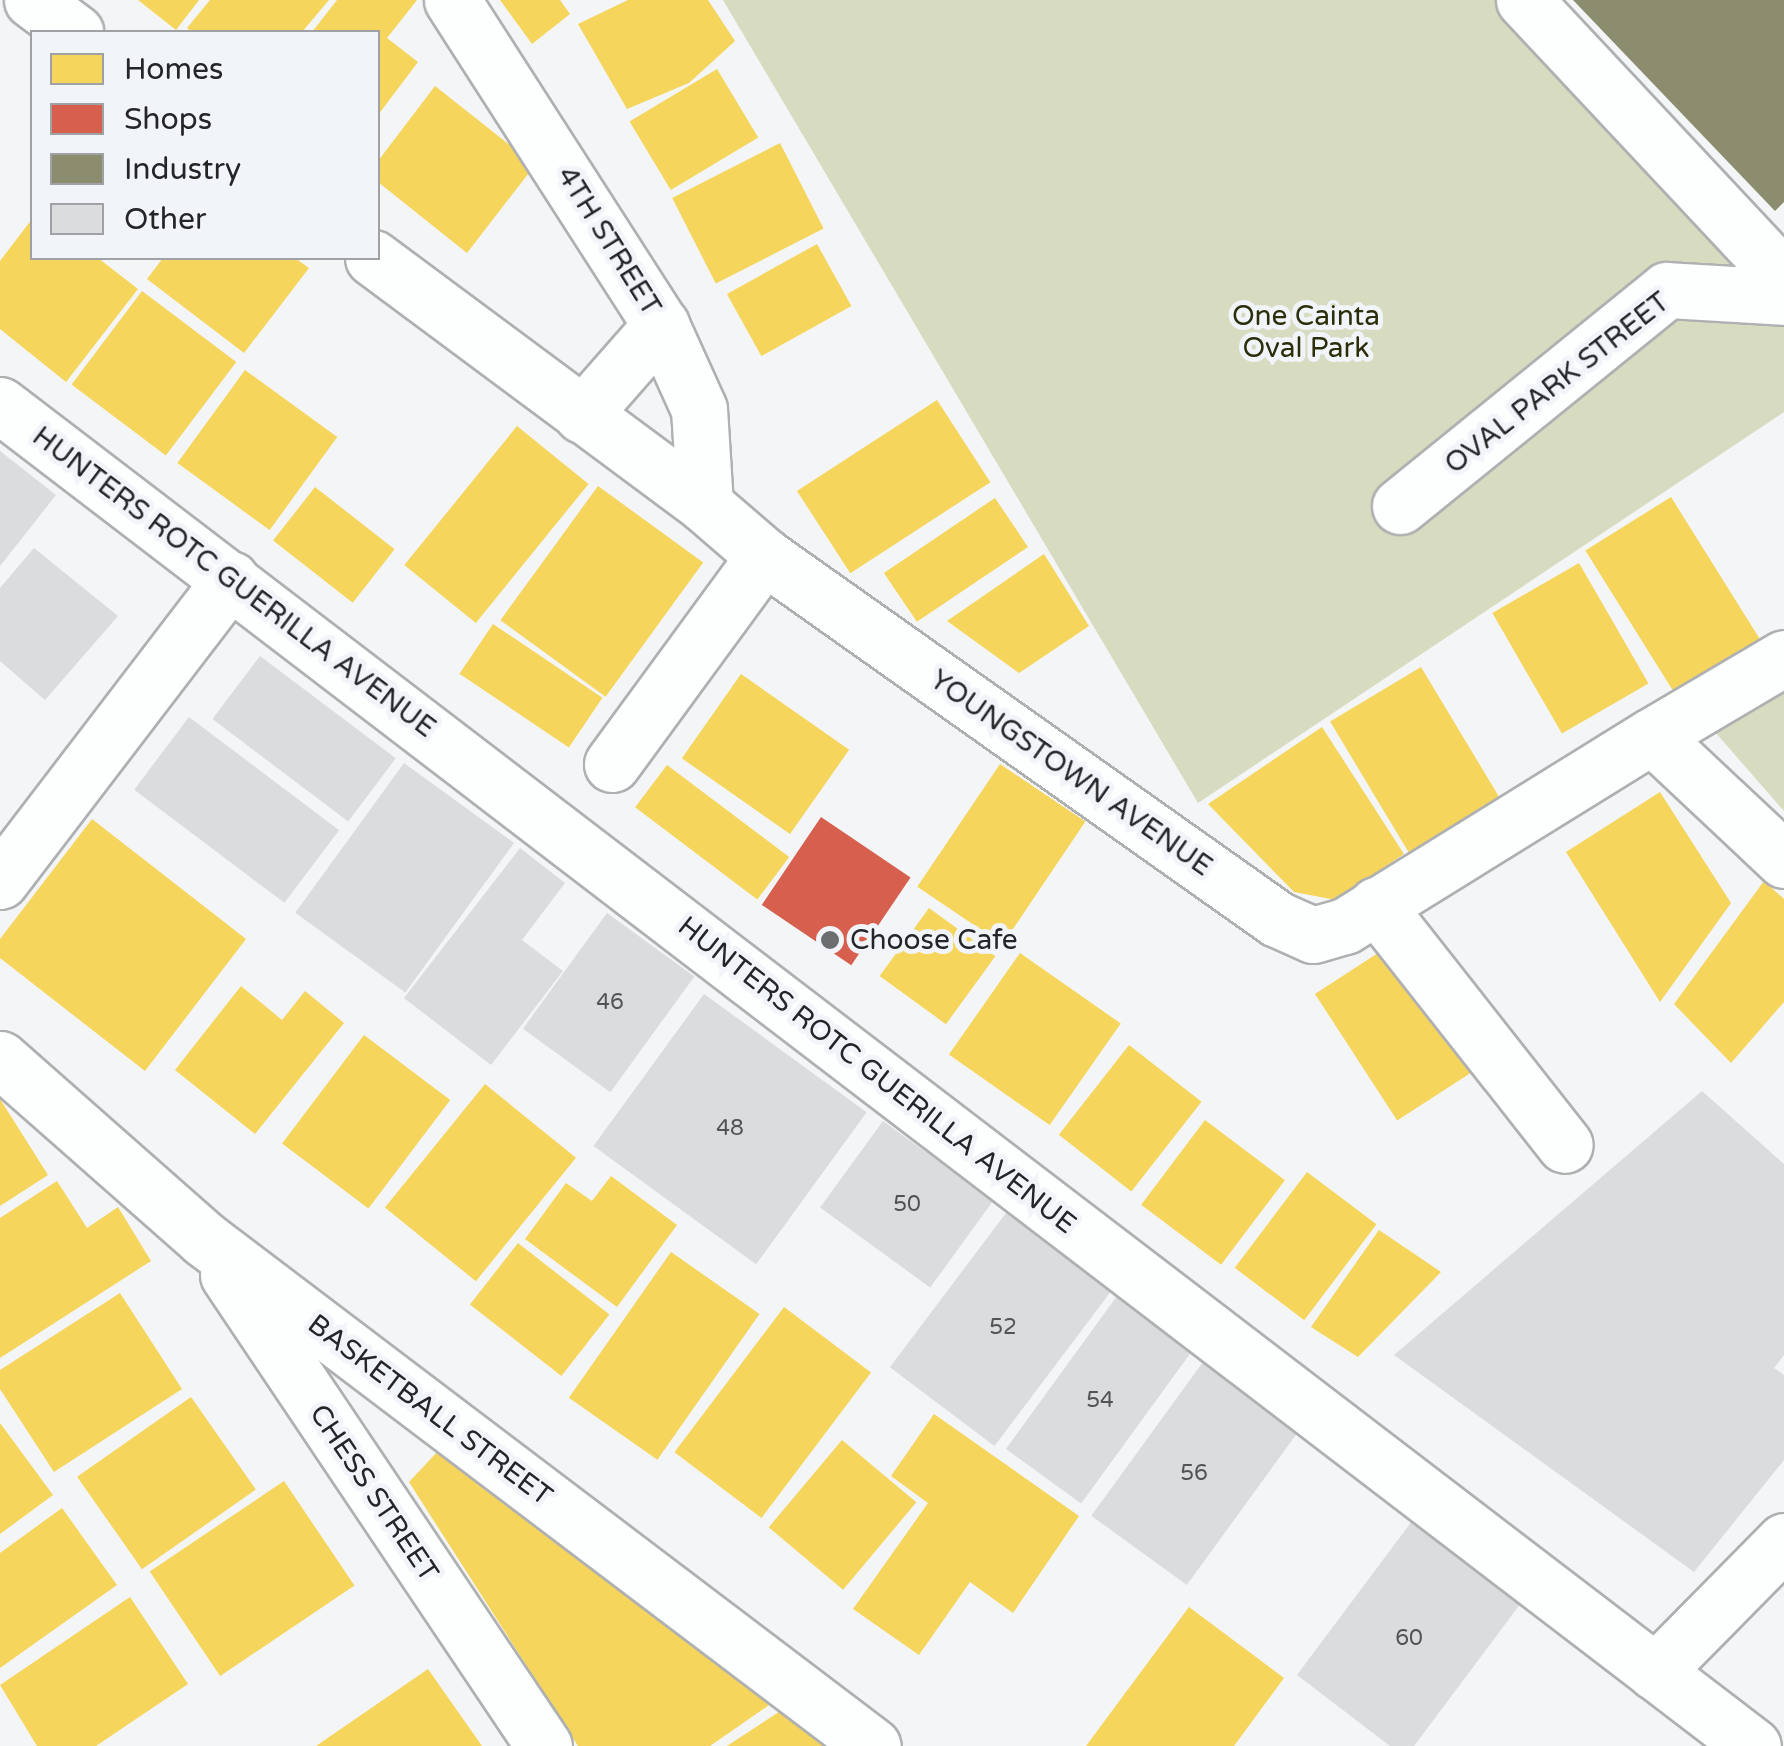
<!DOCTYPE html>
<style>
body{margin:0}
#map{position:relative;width:1784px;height:1746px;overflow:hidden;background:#f3f5f7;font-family:"Varela Round",sans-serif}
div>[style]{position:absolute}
.green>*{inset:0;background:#d7dbbf}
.homes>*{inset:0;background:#f6d55c;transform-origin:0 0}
.shops>*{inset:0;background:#d6604d;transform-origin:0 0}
.industry>*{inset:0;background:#8c8c6e}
.building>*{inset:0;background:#dadcdd;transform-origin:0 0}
.roads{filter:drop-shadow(2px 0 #afb0b2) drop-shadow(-2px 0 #afb0b2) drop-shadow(0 2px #afb0b2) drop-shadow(0 -2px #afb0b2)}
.minor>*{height:55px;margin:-27.5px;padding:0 27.5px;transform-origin:27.5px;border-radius:27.5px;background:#fdfefe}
.dots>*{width:28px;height:28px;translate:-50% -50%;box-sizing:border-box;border:5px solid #f1f4f9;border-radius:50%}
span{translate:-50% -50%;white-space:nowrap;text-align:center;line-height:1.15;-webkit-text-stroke:10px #f1f4f9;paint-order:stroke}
.number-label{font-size:22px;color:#525354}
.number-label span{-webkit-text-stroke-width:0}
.street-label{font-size:28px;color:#242527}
.park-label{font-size:28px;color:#2b2e08}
.poi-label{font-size:28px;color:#242527}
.left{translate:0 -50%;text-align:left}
.legend{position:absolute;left:30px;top:30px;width:350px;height:230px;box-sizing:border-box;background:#f1f4f9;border:2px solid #9fa1a5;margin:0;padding:12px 18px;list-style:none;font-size:30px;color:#242527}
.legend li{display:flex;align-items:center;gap:20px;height:50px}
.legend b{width:50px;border:2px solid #9fa1a5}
</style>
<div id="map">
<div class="green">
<div style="clip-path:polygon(723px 0,1549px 0,1784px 245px,1784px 412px,1198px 803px)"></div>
<div style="clip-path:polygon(1784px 686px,1784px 811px,1708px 724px)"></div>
</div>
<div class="homes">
<div style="clip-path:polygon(138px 0,199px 0,176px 30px)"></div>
<div style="clip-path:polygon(210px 0,329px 0,302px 32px,192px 32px,187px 28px)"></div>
<div style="clip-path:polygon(337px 0,417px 0,387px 38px,418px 62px,378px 115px,378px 32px,312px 32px)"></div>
<div style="clip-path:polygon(500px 0,560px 0,570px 14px,532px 44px)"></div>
<div style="clip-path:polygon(628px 0,708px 0,735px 41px,689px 83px,627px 109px,578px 24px)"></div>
<div style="left:717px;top:69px;width:80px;height:102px;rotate:59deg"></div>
<div style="clip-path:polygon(435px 86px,535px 165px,467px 253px,378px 182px,378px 161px)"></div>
<div style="left:780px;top:143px;width:96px;height:121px;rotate:63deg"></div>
<div style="clip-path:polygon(32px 219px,32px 258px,98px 258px,138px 289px,66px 382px,0 329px,0 261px)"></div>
<div style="left:817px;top:244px;width:71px;height:103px;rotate:61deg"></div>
<div style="clip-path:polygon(163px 258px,295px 258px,309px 268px,244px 353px,147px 279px)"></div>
<div style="left:142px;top:291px;width:118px;height:117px;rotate:37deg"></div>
<div style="left:245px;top:370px;width:114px;height:115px;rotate:36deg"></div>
<div style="left:937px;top:400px;width:98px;height:167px;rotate:57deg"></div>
<div style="left:517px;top:426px;width:92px;height:179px;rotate:39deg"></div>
<div style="left:598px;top:486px;width:130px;height:166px;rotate:36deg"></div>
<div style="left:315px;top:487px;width:101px;height:68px;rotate:38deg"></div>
<div style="left:1671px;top:497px;width:174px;height:101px;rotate:58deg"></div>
<div style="left:995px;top:498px;width:59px;height:134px;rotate:56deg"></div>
<div style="clip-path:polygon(1044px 554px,1089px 626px,1019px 673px,947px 621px)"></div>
<div style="left:1579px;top:563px;width:139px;height:100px;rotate:60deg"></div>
<div style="left:493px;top:624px;width:132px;height:60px;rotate:34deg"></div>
<div style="left:1421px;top:667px;width:155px;height:106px;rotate:59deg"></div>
<div style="left:741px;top:674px;width:132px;height:103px;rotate:35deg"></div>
<div style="clip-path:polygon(1322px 727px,1404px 854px,1336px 900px,1294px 892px,1208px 804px)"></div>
<div style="left:1000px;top:764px;width:103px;height:148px;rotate:34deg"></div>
<div style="left:667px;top:765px;width:153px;height:53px;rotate:37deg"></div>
<div style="clip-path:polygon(1660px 792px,1731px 903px,1660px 1002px,1566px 852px)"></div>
<div style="clip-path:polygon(92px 819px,246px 939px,145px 1071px,0 958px,0 939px)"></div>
<div style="clip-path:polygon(1764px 881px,1784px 899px,1784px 1002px,1731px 1063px,1674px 1004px)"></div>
<div style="left:929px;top:908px;width:82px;height:84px;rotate:36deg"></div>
<div style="left:1398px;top:940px;width:151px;height:99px;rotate:57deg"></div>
<div style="left:1020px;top:953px;width:123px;height:124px;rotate:35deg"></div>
<div style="clip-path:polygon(241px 986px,282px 1020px,305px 991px,344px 1023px,255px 1134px,175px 1070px)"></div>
<div style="left:364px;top:1035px;width:108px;height:136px;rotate:37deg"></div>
<div style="left:1129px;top:1045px;width:92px;height:114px;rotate:38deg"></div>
<div style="left:485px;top:1084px;width:117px;height:159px;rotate:39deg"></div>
<div style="clip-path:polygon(0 1099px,48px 1175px,0 1206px)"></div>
<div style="left:1205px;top:1120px;width:100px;height:106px;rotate:37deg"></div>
<div style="left:1307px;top:1172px;width:87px;height:120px;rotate:37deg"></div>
<div style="clip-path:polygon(611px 1176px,677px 1225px,617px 1307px,525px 1239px,566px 1183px,592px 1201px)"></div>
<div style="clip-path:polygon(57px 1181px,87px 1228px,118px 1207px,151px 1261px,0 1358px,0 1218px)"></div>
<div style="clip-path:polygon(1379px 1230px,1441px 1272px,1358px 1357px,1311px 1327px)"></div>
<div style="left:518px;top:1243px;width:116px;height:78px;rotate:38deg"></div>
<div style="left:671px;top:1252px;width:108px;height:178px;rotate:35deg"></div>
<div style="clip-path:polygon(120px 1293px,182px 1389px,54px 1472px,0 1389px,0 1370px)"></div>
<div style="left:784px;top:1307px;width:109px;height:182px;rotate:37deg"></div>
<div style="left:191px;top:1397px;width:113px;height:139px;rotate:55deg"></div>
<div style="clip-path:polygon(934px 1414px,1079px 1516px,1013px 1613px,970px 1582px,919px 1655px,853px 1609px,928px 1503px,891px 1476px)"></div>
<div style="clip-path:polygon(0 1423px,53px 1495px,0 1534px)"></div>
<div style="left:842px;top:1440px;width:97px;height:114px;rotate:40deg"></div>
<div style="clip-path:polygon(439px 1450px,775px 1701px,710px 1746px,578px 1746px,409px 1482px)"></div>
<div style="left:284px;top:1481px;width:126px;height:162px;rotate:56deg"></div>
<div style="clip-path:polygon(62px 1508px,117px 1585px,0 1668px,0 1553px)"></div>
<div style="clip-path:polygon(130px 1597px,188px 1684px,96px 1746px,37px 1746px,0 1685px)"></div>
<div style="clip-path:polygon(1189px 1607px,1284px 1678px,1234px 1746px,1086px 1746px)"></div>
<div style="clip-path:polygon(428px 1669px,482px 1746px,316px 1746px)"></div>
<div style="clip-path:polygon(794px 1702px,839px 1746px,727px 1746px)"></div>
</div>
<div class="shops">
<div style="left:821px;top:817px;width:108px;height:106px;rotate:34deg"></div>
</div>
<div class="industry">
<div style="clip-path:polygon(1573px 0,1784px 0,1784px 202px,1775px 211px)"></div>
</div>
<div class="building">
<div style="clip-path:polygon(0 451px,56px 495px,0 566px)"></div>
<div style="clip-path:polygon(34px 548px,118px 616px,45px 700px,0 661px,0 588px)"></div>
<div style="left:260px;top:656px;width:170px;height:79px;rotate:37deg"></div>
<div style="left:189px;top:717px;width:188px;height:91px;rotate:37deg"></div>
<div style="left:404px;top:763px;width:136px;height:185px;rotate:36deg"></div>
<div style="clip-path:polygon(520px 848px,565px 883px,522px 940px,563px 971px,491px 1065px,404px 998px)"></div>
<div style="left:607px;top:913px;width:108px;height:143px;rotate:36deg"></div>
<div style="left:704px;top:994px;width:201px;height:188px;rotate:36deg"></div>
<div style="clip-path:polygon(1702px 1091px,1784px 1164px,1784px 1355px,1774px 1368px,1784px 1375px,1784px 1460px,1694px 1572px,1394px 1355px)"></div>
<div style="left:883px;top:1121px;width:136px;height:107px;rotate:36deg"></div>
<div style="left:1009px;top:1209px;width:131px;height:198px;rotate:37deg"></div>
<div style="left:1117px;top:1296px;width:93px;height:189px;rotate:36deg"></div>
<div style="left:1203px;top:1362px;width:118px;height:190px;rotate:36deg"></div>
<div style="clip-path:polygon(1412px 1521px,1521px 1603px,1414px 1746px,1390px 1746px,1297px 1675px)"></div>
</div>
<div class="roads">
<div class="minor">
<div style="left:32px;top:0;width:54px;rotate:36.7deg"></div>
<div style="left:452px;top:0;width:386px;rotate:57.3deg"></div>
<div style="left:661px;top:325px;width:92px;rotate:65.7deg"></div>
<div style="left:699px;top:409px;width:96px;rotate:86.4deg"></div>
<div style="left:1524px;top:0;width:381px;rotate:46.9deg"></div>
<div style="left:373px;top:258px;width:414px;rotate:36.6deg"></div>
<div style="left:705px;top:505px;width:78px;rotate:40.8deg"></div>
<div style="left:764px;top:556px;width:628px;rotate:35.28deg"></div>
<div style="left:1277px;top:919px;width:39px;rotate:24deg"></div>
<div style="left:1313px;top:935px;width:33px;rotate:-16deg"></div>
<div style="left:1345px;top:926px;width:361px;rotate:-31.8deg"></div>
<div style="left:1652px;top:736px;width:181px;rotate:43.2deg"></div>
<div style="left:0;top:405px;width:2207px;rotate:37.42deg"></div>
<div style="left:582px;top:415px;width:120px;rotate:-48.7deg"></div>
<div style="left:1400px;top:506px;width:343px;rotate:-39deg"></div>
<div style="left:1667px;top:290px;width:117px;rotate:3.4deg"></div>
<div style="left:1652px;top:736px;width:153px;rotate:-30.6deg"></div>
<div style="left:612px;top:764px;width:258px;rotate:-53.8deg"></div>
<div style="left:0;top:881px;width:380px;rotate:-52.6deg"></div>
<div style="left:1376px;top:905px;width:305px;rotate:51.8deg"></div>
<div style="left:0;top:1059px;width:272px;rotate:41.4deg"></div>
<div style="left:204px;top:1239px;width:839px;rotate:37.16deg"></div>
<div style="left:228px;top:1275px;width:567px;rotate:56.14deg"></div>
<div style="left:1655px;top:1672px;width:184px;rotate:-45.4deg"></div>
</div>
</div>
<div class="dots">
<div style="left:830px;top:940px;background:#6c6e70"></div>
</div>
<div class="number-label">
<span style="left:610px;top:1003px">46</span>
<span style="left:730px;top:1129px">48</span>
<span style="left:907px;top:1205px">50</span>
<span style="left:1003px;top:1328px">52</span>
<span style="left:1100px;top:1401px">54</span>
<span style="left:1194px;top:1474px">56</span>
<span style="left:1409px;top:1639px">60</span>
</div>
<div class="street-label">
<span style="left:609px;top:241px;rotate:58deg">4TH STREET</span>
<span style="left:1557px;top:383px;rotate:-38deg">OVAL PARK STREET</span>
<span style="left:234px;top:582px;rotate:37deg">HUNTERS ROTC GUERILLA AVENUE</span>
<span style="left:1071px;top:773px;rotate:35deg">YOUNGSTOWN AVENUE</span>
<span style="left:877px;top:1075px;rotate:38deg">HUNTERS ROTC GUERILLA AVENUE</span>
<span style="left:430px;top:1410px;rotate:37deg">BASKETBALL STREET</span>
<span style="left:374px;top:1493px;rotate:56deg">CHESS STREET</span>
</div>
<div class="park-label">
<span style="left:1306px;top:332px">One Cainta<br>Oval Park</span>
</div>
<div class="poi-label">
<span class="left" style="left:850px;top:940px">Choose Cafe</span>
</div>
<ul class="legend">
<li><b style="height:28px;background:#f6d55c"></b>Homes</li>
<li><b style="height:28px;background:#d6604d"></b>Shops</li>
<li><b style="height:28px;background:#8c8c6e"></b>Industry</li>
<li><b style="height:28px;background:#dadcdd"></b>Other</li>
</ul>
</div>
